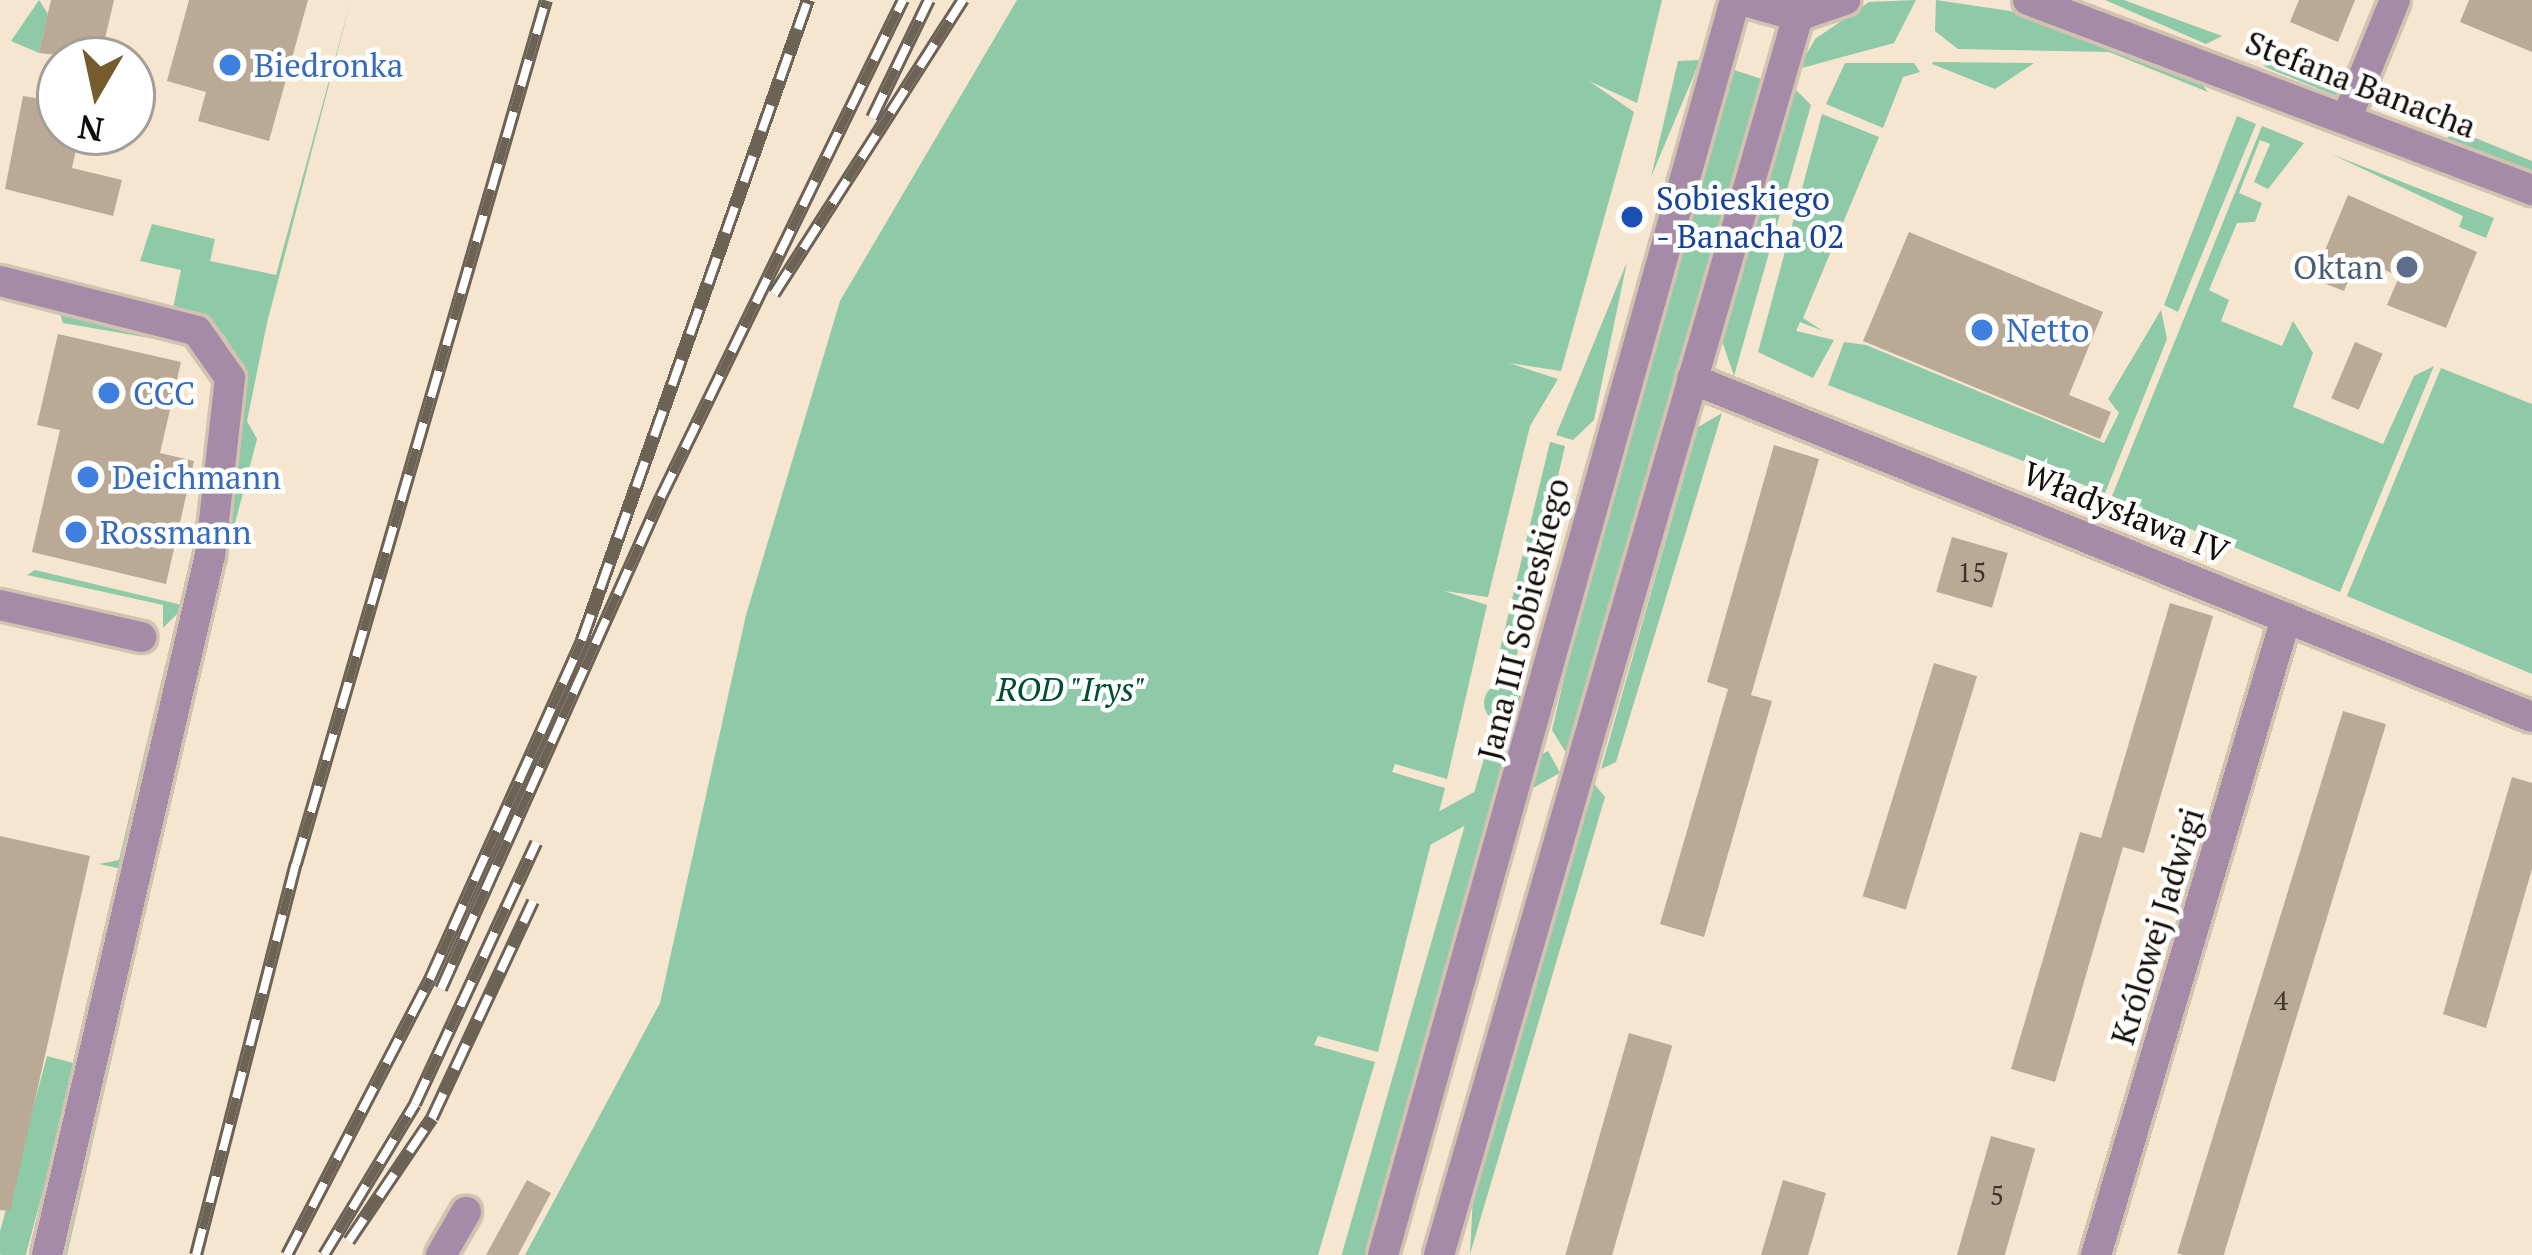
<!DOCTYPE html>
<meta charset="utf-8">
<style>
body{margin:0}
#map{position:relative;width:2532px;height:1255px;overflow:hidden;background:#f6e6d0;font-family:"PT Serif",serif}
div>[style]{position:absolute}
.green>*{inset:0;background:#8ec9a8;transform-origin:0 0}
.round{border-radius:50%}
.building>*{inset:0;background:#b9a995;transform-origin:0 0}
.roads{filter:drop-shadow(3px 0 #d2c3b0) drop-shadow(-3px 0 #d2c3b0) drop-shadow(0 3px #d2c3b0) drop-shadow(0 -3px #d2c3b0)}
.minor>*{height:30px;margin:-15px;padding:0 15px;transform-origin:15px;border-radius:15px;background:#a58ba7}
.rail>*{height:14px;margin-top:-7px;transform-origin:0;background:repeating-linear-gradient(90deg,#fff 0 27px,#6c6255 0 54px);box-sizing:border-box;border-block:3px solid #6c6255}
.dots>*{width:33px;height:33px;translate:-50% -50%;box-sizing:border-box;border:6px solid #fff;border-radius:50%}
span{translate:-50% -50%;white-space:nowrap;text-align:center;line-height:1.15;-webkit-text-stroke:9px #fff;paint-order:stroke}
.number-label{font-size:27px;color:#3c342a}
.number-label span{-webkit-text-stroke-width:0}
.shop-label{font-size:33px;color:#366cbe}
.left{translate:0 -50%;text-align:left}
.street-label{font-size:33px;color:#130d06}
.transit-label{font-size:33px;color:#164399}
.service-label{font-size:33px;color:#4e5e75}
.right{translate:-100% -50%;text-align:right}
.park-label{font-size:33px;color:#004e30;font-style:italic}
.north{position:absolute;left:36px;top:36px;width:120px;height:120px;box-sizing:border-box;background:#fff;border:3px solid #a19e9b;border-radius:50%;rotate:189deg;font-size:33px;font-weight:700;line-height:48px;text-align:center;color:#130d06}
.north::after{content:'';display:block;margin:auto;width:42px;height:54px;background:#755b2d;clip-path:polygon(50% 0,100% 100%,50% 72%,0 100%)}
</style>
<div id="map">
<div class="green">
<div style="clip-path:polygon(39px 0,48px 14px,39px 53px,11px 41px)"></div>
<div style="clip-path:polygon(351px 0,267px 323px,247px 421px,257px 439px,226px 558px,243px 367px,224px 335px,173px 308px,181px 270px,140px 261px,152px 224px,215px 239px,210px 261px,276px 275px)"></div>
<div style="clip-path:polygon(1017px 0,1662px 0,1637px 103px,1589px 81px,1634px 112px,1561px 371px,1509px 363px,1558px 379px,1530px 426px,1488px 597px,1444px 591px,1487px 605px,1447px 779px,1395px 764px,1392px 772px,1445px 788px,1378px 1052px,1318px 1036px,1314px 1045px,1375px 1062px,1318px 1255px,525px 1255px,660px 1003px,746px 615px,840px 301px)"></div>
<div style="clip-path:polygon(1916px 0,1894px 43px,1798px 69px,1815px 39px,1869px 2px)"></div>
<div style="clip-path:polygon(1936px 0,2010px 11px,2194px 74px,2208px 92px,2109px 52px,1958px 49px,1935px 31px)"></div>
<div style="clip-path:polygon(2105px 0,2124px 0,2222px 36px,2206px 44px)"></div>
<div style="clip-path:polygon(2254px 50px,2354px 90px,2341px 98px,2265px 67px)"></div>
<div style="clip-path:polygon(1699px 60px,1694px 75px,1651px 177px,1678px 61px)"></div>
<div style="clip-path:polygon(1845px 63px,1914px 63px,1920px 72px,1903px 77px,1883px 128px,1826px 104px)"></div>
<div style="clip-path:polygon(2034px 63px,1995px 89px,1932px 64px,1933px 62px)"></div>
<div style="clip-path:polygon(1731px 69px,1762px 79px,1566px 753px,1552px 730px,1598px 532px)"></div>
<div style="clip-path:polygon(1794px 88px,1811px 105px,1734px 376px,1721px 338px)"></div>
<div style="clip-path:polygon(1822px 114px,1879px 137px,1803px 318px,1823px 331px,1800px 322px,1796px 331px,1834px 340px,1813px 378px,1758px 352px)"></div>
<div style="clip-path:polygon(2237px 116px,2256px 124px,2178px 312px,2164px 305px)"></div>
<div style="clip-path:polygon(2262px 126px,2304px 143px,2268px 189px,2254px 182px,2270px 144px,2260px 140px,2239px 193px,2262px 203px,2255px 222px,2237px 223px,2209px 290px,2229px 300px,2221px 321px,2282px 346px,2293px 321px,2313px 353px,2293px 407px,2383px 444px,2414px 376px,2434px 366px,2340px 592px,2112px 496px)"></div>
<div style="clip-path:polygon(2458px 131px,2532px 161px,2532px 173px,2445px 139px)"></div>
<div style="clip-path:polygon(2331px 154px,2494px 218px,2486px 238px,2459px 227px,2463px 216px)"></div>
<div style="clip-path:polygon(1627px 262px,1594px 420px,1573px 440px,1556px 435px)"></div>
<div style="clip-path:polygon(2161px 310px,2167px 339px,2105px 493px,1828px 385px,1844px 342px,1866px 345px,2104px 443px,2119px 413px,2108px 399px)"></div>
<div style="clip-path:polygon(60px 314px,173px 339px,185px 344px,63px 323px)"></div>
<div style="clip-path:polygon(2441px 368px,2532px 404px,2532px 674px,2347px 596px)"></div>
<div style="clip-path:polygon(1722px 413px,1616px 762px,1601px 769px,1698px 427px)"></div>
<div style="clip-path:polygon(1550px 442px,1565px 446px,1511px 680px,1493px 678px)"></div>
<div style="clip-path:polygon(35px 570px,182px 605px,185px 606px,163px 628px,163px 605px,27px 575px)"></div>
<div style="clip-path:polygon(167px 657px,122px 869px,99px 864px,119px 860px)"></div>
<div class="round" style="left:1484px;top:684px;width:38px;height:38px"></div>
<div style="left:1491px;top:734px;width:25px;height:542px;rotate:16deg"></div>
<div style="left:1548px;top:751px;width:25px;height:525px;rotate:61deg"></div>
<div style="clip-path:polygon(179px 763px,67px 1255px,63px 1255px,155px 857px)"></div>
<div style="clip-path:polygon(1592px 781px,1605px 797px,1470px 1254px,1473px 1196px)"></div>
<div style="left:47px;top:1056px;width:31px;height:204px;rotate:15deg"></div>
</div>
<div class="building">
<div style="clip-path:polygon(51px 0,114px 0,100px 60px,39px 53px)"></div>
<div style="clip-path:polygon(189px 0,308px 0,269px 141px,198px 121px,206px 92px,167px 81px)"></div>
<div style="clip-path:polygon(2299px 0,2355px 0,2338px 42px,2290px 22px)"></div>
<div style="clip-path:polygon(2469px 0,2532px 0,2532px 52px,2460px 22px)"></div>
<div style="clip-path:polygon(23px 96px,60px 102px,60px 132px,80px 132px,72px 168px,122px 180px,113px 216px,5px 189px)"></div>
<div style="clip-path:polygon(2348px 195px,2477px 252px,2446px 328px,2387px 305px,2399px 277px,2358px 256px,2344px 291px,2313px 279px)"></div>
<div style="clip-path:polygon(1909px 232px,2103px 312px,2069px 395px,2111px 412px,2100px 439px,1863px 341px)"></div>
<div style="clip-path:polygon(58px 334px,181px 362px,160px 453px,194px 461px,166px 584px,32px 552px,60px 430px,37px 425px)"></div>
<div style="left:2355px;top:342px;width:30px;height:61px;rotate:23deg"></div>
<div style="clip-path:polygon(1774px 445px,1819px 459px,1751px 695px,1772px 701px,1704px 937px,1660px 924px,1728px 689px,1707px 682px)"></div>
<div style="left:1952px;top:537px;width:58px;height:57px;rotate:16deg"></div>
<div style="clip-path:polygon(2170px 603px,2213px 616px,2144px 853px,2123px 847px,2055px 1082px,2011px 1069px,2080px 832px,2101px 838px)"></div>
<div style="left:1934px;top:663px;width:45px;height:244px;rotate:17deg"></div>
<div style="left:2343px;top:711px;width:45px;height:567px;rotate:17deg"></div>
<div style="clip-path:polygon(2512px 777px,2532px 783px,2532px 869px,2486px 1028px,2443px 1014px)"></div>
<div style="clip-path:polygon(0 836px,90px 856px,10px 1211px,0 1210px)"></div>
<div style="left:1629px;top:1033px;width:45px;height:231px;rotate:16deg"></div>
<div style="left:1991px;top:1136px;width:46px;height:124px;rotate:16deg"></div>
<div style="clip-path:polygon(527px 1180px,551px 1193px,518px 1255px,486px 1255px)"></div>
<div style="clip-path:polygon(1783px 1180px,1826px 1193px,1808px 1255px,1761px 1255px)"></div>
</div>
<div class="roads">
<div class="minor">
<div style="left:1741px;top:0;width:59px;rotate:15.7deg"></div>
<div style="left:1798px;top:16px;width:50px;rotate:-18.8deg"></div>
<div style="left:2028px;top:0;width:539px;rotate:20.66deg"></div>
<div style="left:2347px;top:117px;width:126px;rotate:-67.7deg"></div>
<div style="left:0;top:281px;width:203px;rotate:14.2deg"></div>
<div style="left:197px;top:331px;width:57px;rotate:54.9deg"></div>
<div style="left:230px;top:378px;width:178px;rotate:96.4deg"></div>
<div style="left:210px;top:555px;width:719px;rotate:103.11deg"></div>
<div style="left:1692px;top:379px;width:905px;rotate:21.92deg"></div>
<div style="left:0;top:605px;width:145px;rotate:12.8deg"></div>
<div style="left:441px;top:1255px;width:50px;rotate:-59.8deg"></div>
<div style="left:1383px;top:1255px;width:1303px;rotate:-74.33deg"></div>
<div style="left:1439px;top:1255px;width:1290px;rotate:-73.84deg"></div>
<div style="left:2096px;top:1255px;width:665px;rotate:-73.39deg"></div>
</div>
</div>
<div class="rail">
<div style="left:872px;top:118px;width:131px;rotate:-64.2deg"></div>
<div style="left:774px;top:294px;width:350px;rotate:-57.3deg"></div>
<div style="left:441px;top:989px;width:539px;rotate:-65.91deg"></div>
<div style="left:661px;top:497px;width:553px;rotate:-64.04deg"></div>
<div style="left:349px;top:1241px;width:148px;rotate:-56deg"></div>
<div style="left:432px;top:1118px;width:239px;rotate:-65deg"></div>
<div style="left:196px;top:1255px;width:404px;rotate:-75.7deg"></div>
<div style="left:296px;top:864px;width:899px;rotate:-73.86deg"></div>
<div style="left:287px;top:1255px;width:311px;rotate:-62.6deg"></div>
<div style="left:430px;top:979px;width:372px;rotate:-65.8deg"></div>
<div style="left:582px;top:640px;width:679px;rotate:-70.55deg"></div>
<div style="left:324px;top:1255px;width:176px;rotate:-58.9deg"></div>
<div style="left:415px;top:1104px;width:288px;rotate:-65.1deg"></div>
</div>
<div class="dots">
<div style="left:230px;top:65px;background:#3f7fe0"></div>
<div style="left:1632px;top:217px;background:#1a4fb4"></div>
<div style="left:2407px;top:267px;background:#5c6f8a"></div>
<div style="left:1982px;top:330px;background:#3f7fe0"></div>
<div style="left:109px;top:393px;background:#3f7fe0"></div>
<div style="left:88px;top:477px;background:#3f7fe0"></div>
<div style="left:76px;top:532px;background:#3f7fe0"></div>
</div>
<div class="number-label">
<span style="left:1972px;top:573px">15</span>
<span style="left:2281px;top:1001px">4</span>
<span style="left:1997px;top:1196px">5</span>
</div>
<div class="shop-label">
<span class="left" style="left:254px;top:65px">Biedronka</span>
<span class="left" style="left:2006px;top:330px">Netto</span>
<span class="left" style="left:133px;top:393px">CCC</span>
<span class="left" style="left:112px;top:477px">Deichmann</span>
<span class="left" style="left:100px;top:532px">Rossmann</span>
</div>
<div class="street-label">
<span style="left:2361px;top:84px;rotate:21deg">Stefana Banacha</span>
<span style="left:2126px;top:512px;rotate:22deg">Władysława IV</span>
<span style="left:1523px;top:619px;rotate:-76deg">Jana III Sobieskiego</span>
<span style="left:2157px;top:926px;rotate:-73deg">Królowej Jadwigi</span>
</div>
<div class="transit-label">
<span class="left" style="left:1656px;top:217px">Sobieskiego<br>- Banacha 02</span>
</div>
<div class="service-label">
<span class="right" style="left:2383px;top:267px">Oktan</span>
</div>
<div class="park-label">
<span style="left:1071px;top:689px">ROD "Irys"</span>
</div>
<div class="north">N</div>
</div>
